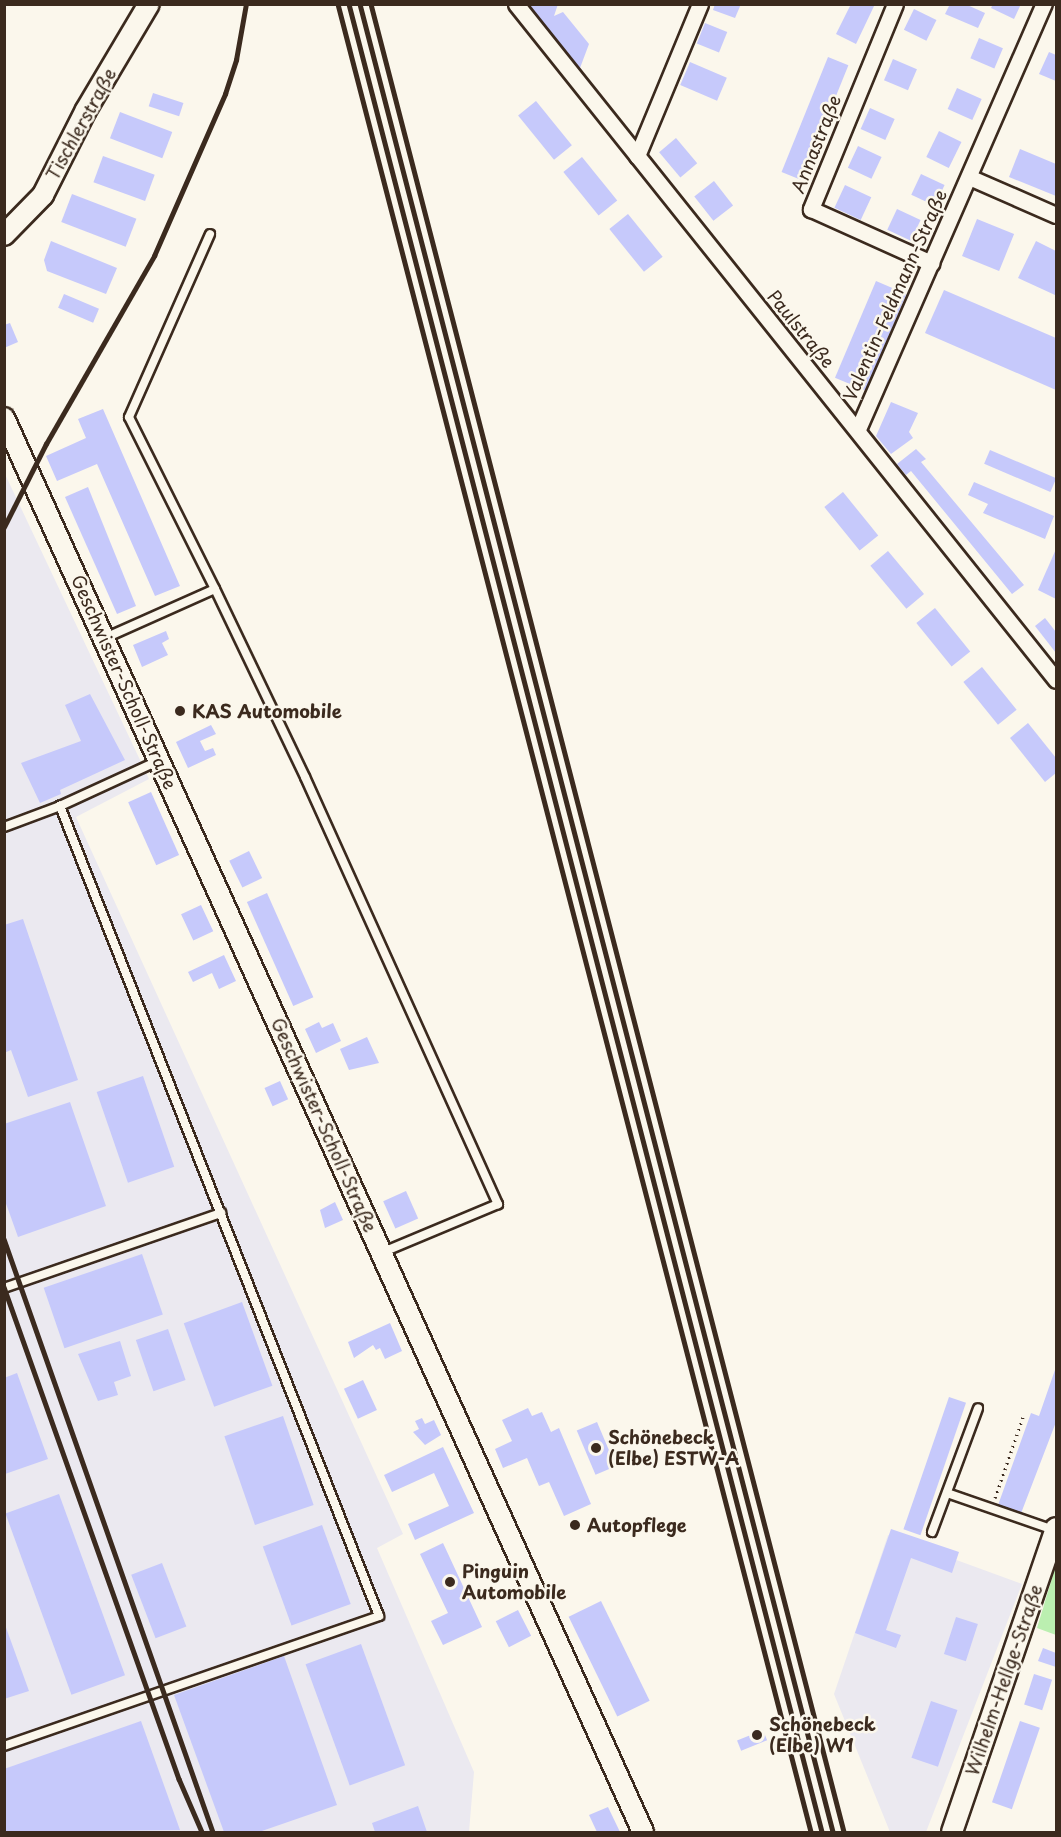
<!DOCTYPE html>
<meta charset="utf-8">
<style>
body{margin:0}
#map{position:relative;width:1061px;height:1837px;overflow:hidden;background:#fbf7ec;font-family:"Playpen Sans",sans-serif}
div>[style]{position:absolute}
.built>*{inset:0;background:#ebe9f0}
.green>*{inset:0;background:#bbefb0}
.building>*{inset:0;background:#c6c9fb;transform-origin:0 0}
.path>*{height:3px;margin-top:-1.5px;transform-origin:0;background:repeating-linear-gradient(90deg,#3b2a1e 0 1.5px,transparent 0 6px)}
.roads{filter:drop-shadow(2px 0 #3b2a1e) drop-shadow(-2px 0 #3b2a1e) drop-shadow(0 2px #3b2a1e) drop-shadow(0 -2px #3b2a1e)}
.lane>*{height:8px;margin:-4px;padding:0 4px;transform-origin:4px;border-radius:4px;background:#fbf7ec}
.street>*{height:15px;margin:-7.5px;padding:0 7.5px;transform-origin:7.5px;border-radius:7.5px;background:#fbf7ec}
.secondary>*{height:20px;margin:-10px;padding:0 10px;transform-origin:10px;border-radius:10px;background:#fbf7ec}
.rail>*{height:4.5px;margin:-2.25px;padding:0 2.25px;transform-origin:2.25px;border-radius:2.25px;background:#3b2a1e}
.dots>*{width:16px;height:16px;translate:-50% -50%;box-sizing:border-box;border:3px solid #fbf7ec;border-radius:50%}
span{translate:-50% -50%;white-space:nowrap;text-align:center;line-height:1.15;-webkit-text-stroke:5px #fbf7ec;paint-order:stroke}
.street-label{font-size:18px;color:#3b2a1e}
.poi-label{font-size:18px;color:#3b2a1e;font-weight:700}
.left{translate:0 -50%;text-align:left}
.frame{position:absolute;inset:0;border:6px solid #3b2a1e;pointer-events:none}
</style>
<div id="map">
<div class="built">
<div style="clip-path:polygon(4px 472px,149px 779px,76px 817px,403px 1534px,377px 1548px,474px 1772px,469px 1832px,5px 1832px)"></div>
<div style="clip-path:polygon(888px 1535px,1022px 1584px,926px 1832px,890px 1832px,834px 1694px)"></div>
</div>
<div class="green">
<div style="clip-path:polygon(1056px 1565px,1056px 1635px,1037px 1628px)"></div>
</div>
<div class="building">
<div style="clip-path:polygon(530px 4px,558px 4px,554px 16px,563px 12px,589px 44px,580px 68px,533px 14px)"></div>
<div style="clip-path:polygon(715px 4px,741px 4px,735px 18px,713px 10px)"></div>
<div style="clip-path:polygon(875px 4px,856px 44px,836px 34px,851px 4px)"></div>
<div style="clip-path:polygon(950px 4px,965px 4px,985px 13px,978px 28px,945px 14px)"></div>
<div style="clip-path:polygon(993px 4px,1021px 4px,1014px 19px,991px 8px)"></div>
<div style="left:914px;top:9px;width:25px;height:23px;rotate:26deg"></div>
<div style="left:705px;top:23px;width:24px;height:22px;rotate:22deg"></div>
<div style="left:979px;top:38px;width:26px;height:22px;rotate:23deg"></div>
<div style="clip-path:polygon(1049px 52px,1056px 55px,1056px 81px,1039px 74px)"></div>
<div style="left:828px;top:57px;width:22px;height:124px;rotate:22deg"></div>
<div style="left:893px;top:59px;width:26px;height:23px;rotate:23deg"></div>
<div style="left:690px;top:62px;width:40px;height:25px;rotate:23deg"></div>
<div style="left:957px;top:88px;width:27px;height:23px;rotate:24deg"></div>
<div style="left:153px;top:93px;width:32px;height:14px;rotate:18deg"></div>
<div style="left:536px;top:101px;width:57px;height:23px;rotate:51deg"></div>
<div style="left:870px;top:108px;width:27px;height:23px;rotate:24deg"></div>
<div style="left:120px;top:112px;width:56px;height:28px;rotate:21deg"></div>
<div style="left:939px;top:131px;width:25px;height:29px;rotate:26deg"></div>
<div style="left:676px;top:138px;width:33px;height:22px;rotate:50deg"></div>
<div style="left:858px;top:146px;width:26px;height:24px;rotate:25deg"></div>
<div style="clip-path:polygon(1020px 149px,1056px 164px,1056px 196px,1009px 177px)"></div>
<div style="left:103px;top:156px;width:55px;height:28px;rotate:20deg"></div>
<div style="left:582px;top:157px;width:56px;height:24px;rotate:51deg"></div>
<div style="left:921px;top:174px;width:26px;height:23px;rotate:25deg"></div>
<div style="left:714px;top:181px;width:31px;height:25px;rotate:52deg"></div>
<div style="left:845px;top:185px;width:29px;height:25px;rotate:25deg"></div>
<div style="left:72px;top:194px;width:69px;height:30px;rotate:21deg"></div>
<div style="left:897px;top:209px;width:26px;height:23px;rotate:25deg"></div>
<div style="left:628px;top:214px;width:55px;height:24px;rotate:51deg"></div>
<div style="left:977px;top:219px;width:40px;height:40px;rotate:22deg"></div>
<div style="clip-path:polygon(51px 241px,117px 268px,106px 294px,47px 271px,44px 260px)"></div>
<div style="clip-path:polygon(1036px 241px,1056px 251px,1055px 295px,1018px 278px)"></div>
<div style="left:876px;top:281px;width:33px;height:105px;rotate:23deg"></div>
<div style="clip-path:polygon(944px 290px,1056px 338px,1056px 390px,925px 333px)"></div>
<div style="left:64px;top:294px;width:38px;height:15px;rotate:23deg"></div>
<div style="clip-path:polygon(10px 323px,18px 342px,4px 348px,4px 325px)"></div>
<div style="clip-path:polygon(891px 402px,918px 413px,909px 432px,913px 438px,891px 454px,876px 436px)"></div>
<div style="clip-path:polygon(103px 409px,180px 586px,155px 596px,97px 464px,57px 481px,46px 456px,86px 438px,78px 419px)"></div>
<div style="clip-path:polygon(916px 449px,926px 459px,921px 462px,1024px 585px,1012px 594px,911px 471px,906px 475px,897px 464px)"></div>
<div style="left:990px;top:450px;width:72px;height:15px;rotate:23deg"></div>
<div style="clip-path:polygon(974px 482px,1054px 516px,1045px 539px,983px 513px,988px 504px,968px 495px)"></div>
<div style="clip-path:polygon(88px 487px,136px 606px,117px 614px,65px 497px)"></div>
<div style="left:843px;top:492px;width:56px;height:24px;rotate:51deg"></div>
<div style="clip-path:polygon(1056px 549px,1056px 599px,1038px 590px)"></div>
<div style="left:888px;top:551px;width:56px;height:23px;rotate:50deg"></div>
<div style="left:935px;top:608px;width:56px;height:24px;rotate:51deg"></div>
<div style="clip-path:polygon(1045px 618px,1056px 632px,1056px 653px,1035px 626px)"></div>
<div style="clip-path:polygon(166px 631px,169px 639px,162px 643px,168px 655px,142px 667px,133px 645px)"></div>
<div style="left:982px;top:667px;width:55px;height:24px;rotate:51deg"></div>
<div style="clip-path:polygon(90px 694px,125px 760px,60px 790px,61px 794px,40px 803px,21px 763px,81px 741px,65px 705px)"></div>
<div style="clip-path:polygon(1028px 723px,1056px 758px,1056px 773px,1045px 782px,1010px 738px)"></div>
<div style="clip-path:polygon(211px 725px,216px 734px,200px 741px,205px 751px,213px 748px,216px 755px,188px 768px,176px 742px)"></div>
<div style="left:151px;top:792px;width:69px;height:25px;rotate:66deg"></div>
<div style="left:249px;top:851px;width:30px;height:22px;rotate:64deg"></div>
<div style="left:267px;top:893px;width:114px;height:22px;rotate:66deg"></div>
<div style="left:201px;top:905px;width:29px;height:22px;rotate:65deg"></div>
<div style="clip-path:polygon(23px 919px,78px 1080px,28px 1097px,11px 1050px,4px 1053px,4px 925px)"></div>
<div style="clip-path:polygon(224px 955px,236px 981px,219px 989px,212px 973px,193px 982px,188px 972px)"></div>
<div style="clip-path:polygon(319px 1022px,322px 1028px,333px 1023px,341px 1041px,316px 1053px,305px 1029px)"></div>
<div style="clip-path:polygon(367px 1037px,379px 1063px,349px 1070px,340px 1049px)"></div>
<div style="left:143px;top:1076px;width:96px;height:49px;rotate:71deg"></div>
<div style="left:280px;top:1081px;width:20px;height:17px;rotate:66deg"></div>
<div style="clip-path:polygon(70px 1102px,106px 1206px,18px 1237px,4px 1198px,4px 1124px)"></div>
<div style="left:406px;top:1191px;width:30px;height:25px;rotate:66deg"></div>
<div style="clip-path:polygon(335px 1202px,343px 1220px,325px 1228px,320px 1210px)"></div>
<div style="left:142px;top:1254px;width:64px;height:104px;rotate:71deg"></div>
<div style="left:242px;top:1302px;width:89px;height:62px;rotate:70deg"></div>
<div style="clip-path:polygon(390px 1323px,402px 1351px,385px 1359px,380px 1348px,376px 1350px,373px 1345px,354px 1358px,348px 1342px)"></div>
<div style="left:168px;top:1329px;width:54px;height:34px;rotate:71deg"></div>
<div style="clip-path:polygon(120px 1341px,131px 1376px,114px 1382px,118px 1395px,98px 1401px,78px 1354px)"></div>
<div style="clip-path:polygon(1056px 1367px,1056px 1422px,1020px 1516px,997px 1508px,1031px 1413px,1039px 1416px)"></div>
<div style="clip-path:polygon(17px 1373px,48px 1459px,5px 1474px,4px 1378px)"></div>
<div style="left:363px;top:1380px;width:33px;height:21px;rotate:65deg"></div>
<div style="left:949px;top:1397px;width:18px;height:140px;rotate:19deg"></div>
<div style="clip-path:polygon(528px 1408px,532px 1416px,542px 1412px,551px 1432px,559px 1428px,591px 1504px,564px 1516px,549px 1482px,539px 1486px,527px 1458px,503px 1468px,495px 1449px,512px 1441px,502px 1420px)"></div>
<div style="left:283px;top:1416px;width:94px;height:62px;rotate:71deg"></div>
<div style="clip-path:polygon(422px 1418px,425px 1424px,434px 1420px,441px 1435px,425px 1445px,413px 1432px,419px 1429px,415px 1421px)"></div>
<div style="left:597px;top:1422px;width:48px;height:22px;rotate:67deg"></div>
<div style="clip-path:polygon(443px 1447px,474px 1513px,415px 1540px,408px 1524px,449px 1506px,434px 1473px,392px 1492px,384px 1475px)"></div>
<div style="left:59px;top:1494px;width:193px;height:57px;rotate:70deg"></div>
<div style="left:322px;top:1525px;width:84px;height:63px;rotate:70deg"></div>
<div style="clip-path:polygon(891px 1529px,959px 1552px,952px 1573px,911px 1558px,886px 1630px,901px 1635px,896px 1648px,855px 1633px)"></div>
<div style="clip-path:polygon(443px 1543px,482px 1627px,443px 1645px,431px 1621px,448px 1613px,420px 1554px)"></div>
<div style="left:162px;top:1563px;width:68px;height:33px;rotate:69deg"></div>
<div style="left:601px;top:1601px;width:111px;height:36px;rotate:64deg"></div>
<div style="left:518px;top:1610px;width:29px;height:25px;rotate:63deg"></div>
<div style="left:956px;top:1617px;width:23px;height:39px;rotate:18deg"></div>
<div style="clip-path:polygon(4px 1622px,29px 1691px,4px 1699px)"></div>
<div style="left:361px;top:1644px;width:129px;height:59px;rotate:70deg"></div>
<div style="clip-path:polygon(1043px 1648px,1056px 1653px,1056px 1667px,1038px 1661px)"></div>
<div style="clip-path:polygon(284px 1656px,337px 1805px,259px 1832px,224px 1832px,174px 1695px)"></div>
<div style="left:1034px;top:1674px;width:19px;height:32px;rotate:18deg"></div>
<div style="left:931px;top:1701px;width:28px;height:60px;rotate:19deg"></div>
<div style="clip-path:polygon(141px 1721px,180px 1830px,4px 1832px,4px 1769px)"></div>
<div style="left:1020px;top:1721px;width:21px;height:86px;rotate:19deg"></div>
<div style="left:763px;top:1730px;width:11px;height:28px;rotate:68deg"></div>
<div style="clip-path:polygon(418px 1806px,427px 1832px,375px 1832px,372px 1823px)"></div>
<div style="clip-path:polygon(608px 1807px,620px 1832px,597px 1832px,589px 1815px)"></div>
</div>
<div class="path">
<div style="left:995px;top:1498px;width:86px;rotate:-70.9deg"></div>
</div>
<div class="roads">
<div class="lane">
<div style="left:215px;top:589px;width:208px;rotate:64.4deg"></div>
<div style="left:305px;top:777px;width:469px;rotate:65.7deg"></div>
<div style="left:498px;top:1204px;width:125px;rotate:157.3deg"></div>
<div style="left:105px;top:638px;width:120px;rotate:-24deg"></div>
<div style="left:215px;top:589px;width:192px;rotate:-116.6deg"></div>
<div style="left:129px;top:417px;width:200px;rotate:-66.1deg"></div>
<div style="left:4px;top:827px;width:60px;rotate:-20.6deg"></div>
<div style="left:60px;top:806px;width:108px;rotate:-24.7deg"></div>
<div style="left:4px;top:1288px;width:230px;rotate:-19.1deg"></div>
<div style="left:947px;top:1493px;width:113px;rotate:19.1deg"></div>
<div style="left:932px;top:1532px;width:132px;rotate:-69.6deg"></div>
<div style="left:4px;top:1746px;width:397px;rotate:-19.1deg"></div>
<div style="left:379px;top:1616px;width:871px;rotate:-111.5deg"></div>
</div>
<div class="street">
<div style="left:516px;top:4px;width:865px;rotate:51.38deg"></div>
<div style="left:895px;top:4px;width:222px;rotate:112.3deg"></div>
<div style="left:811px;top:209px;width:132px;rotate:24.2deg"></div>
<div style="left:637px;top:156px;width:165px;rotate:-67.5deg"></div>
<div style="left:969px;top:177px;width:95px;rotate:23.6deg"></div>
<div style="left:858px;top:429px;width:464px;rotate:-66.4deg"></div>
</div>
<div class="secondary">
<div style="left:4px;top:235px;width:56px;rotate:-45.7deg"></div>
<div style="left:43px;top:195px;width:95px;rotate:-63.2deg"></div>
<div style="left:86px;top:110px;width:123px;rotate:-59.3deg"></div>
<div style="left:4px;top:418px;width:1552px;rotate:65.68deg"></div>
<div style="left:952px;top:1832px;width:321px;rotate:-71.1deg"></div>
</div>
</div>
<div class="rail">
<div style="left:338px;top:4px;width:1888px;rotate:75.49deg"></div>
<div style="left:349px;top:4px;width:1888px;rotate:75.49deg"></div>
<div style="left:360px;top:4px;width:1888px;rotate:75.49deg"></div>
<div style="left:371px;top:4px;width:1888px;rotate:75.49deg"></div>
<div style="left:4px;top:527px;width:93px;rotate:-63.2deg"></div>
<div style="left:46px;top:444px;width:217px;rotate:-60.1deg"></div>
<div style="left:154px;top:256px;width:177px;rotate:-66.3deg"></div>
<div style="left:225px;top:94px;width:36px;rotate:-72deg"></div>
<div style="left:236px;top:60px;width:57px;rotate:-79.9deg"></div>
<div style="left:4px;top:1239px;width:629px;rotate:70.59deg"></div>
<div style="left:4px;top:1287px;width:522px;rotate:70.42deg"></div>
<div style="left:179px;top:1779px;width:58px;rotate:66.5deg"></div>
</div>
<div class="dots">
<div style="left:180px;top:711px;background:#3b2a1e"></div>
<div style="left:596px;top:1448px;background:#3b2a1e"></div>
<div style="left:575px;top:1525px;background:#3b2a1e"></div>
<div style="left:450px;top:1582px;background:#3b2a1e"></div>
<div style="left:757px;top:1735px;background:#3b2a1e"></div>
</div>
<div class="street-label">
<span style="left:81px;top:124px;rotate:-61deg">Tischlerstraße</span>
<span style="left:816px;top:144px;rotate:-68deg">Annastraße</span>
<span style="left:895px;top:295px;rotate:-66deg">Valentin-Feldmann-Straße</span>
<span style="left:801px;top:329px;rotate:51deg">Paulstraße</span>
<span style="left:124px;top:682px;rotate:66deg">Geschwister-Scholl-Straße</span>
<span style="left:324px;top:1125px;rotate:66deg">Geschwister-Scholl-Straße</span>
<span style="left:1004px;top:1680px;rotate:-71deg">Wilhelm-Hellge-Straße</span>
</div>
<div class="poi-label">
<span class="left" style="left:192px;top:711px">KAS Automobile</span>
<span class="left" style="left:608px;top:1448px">Schönebeck<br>(Elbe) ESTW-A</span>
<span class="left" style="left:587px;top:1525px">Autopflege</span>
<span class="left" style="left:462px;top:1582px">Pinguin<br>Automobile</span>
<span class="left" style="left:769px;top:1735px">Schönebeck<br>(Elbe) W1</span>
</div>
<div class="frame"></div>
</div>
